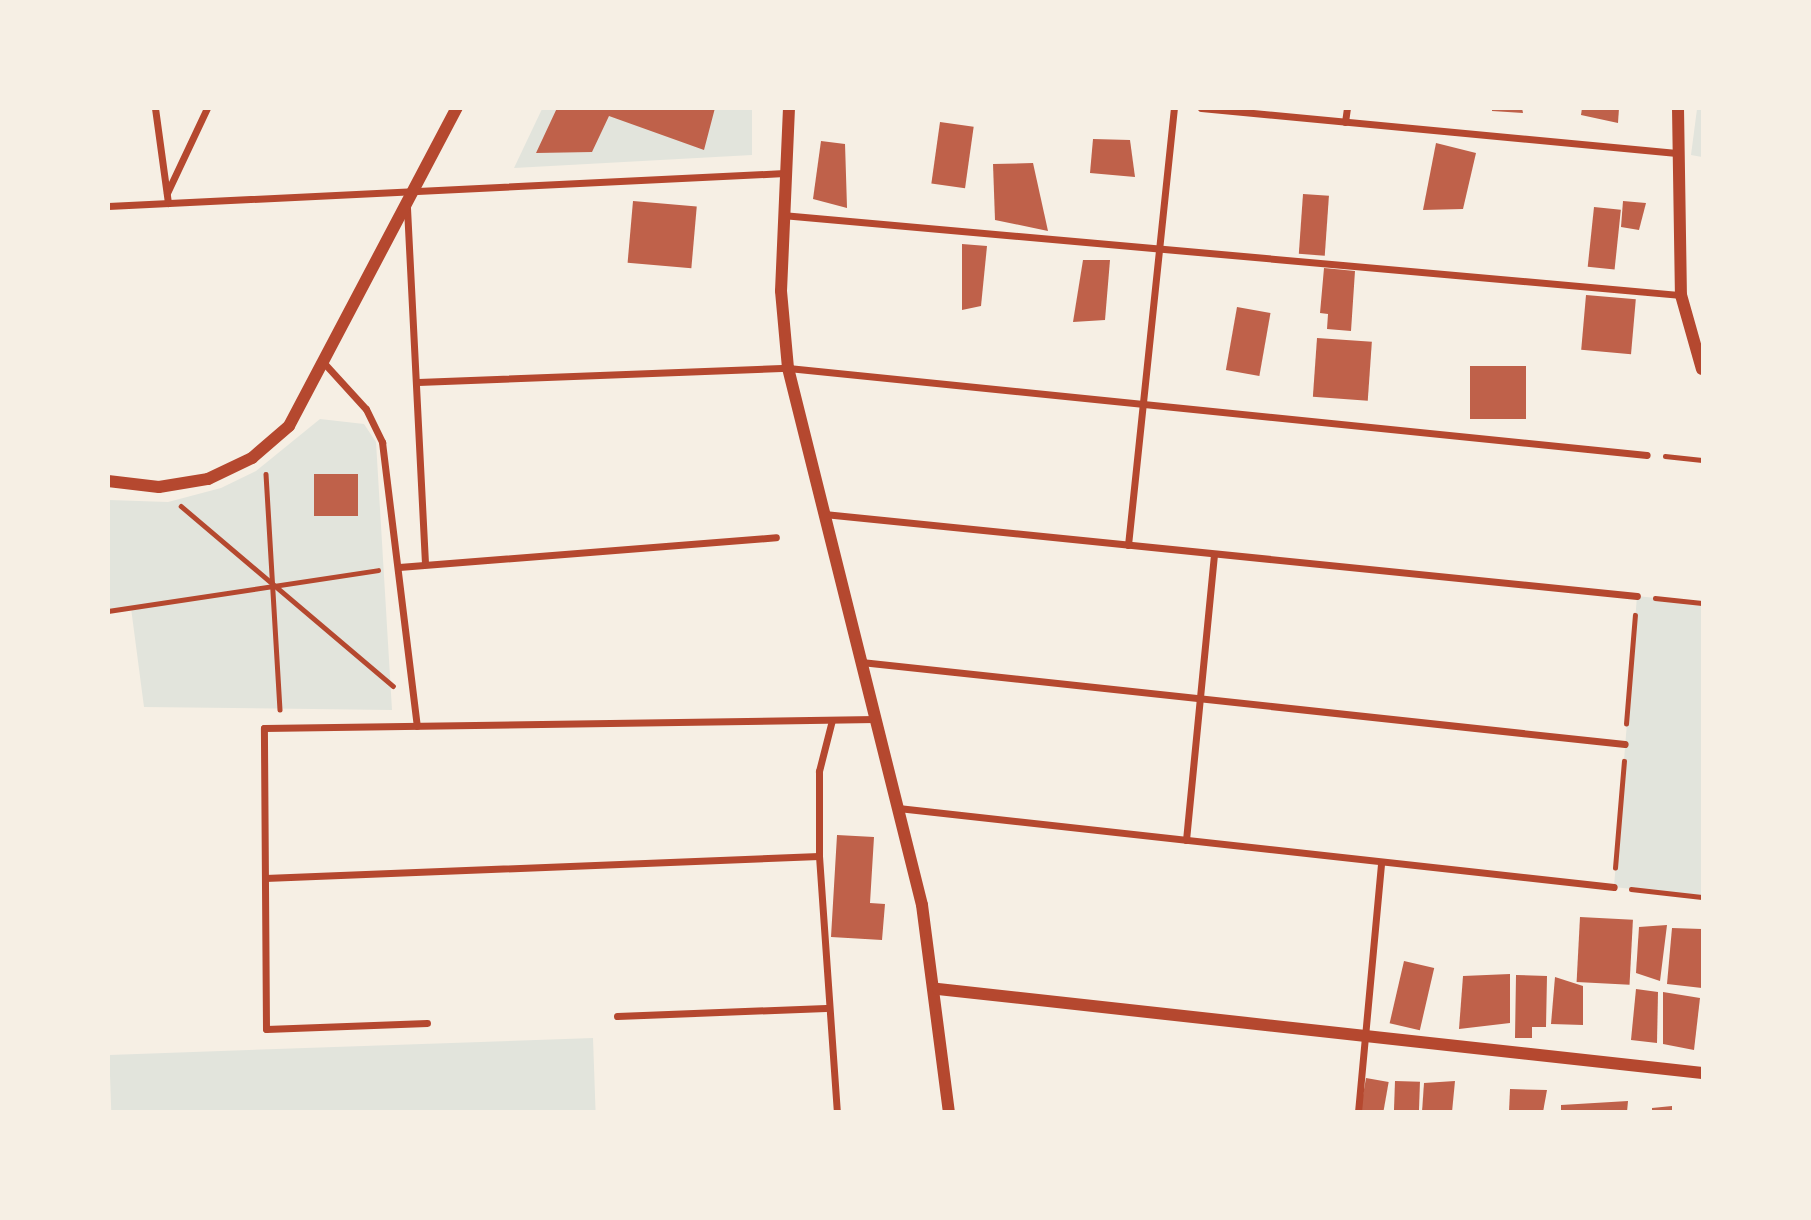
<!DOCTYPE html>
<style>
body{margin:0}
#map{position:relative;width:1811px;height:1220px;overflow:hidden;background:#f6efe4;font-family:Commissioner,sans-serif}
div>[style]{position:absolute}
.green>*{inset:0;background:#e2e4dc;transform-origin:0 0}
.building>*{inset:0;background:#bf614a;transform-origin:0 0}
.path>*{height:4.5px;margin:-2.25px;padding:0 2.25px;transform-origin:2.25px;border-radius:2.25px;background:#b5482f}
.minor>*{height:7px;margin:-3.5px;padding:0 3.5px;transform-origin:3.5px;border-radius:3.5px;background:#b5482f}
.tertiary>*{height:12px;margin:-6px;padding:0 6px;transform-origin:6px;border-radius:6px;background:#b5482f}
span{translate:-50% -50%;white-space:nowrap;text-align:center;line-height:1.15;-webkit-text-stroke:7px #f6efe4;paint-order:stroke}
.frame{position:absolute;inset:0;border:110px solid #f6efe4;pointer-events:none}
</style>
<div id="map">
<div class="green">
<div style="clip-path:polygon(542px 109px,752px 109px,752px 155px,514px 168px)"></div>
<div style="clip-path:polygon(1697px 109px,1702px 109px,1702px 157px,1691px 155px)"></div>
<div style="clip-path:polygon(320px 419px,364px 424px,376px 442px,392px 710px,144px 707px,131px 608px,109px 611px,109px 500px,168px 502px,221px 488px,256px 471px)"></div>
<div style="clip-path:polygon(1637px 596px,1702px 603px,1702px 897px,1614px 887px)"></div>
<div style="left:593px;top:1038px;width:73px;height:484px;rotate:88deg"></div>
</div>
<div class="building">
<div style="clip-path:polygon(557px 108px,715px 108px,704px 150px,609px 116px,592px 152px,536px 153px)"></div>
<div style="clip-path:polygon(1492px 108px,1522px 108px,1523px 113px,1492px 111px)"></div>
<div style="clip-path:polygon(1582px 108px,1619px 108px,1618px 123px,1581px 115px)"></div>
<div style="left:940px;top:122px;width:34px;height:62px;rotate:8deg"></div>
<div style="clip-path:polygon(1093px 139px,1130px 140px,1135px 177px,1090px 173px)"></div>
<div style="clip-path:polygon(821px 141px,845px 144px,847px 208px,813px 199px)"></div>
<div style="clip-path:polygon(1436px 143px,1476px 153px,1463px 209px,1423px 210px)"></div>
<div style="clip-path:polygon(1033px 163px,1048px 231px,995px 220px,993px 164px)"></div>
<div style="left:1303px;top:194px;width:26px;height:60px;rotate:4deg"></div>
<div style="left:633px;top:201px;width:64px;height:62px;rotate:5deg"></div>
<div style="clip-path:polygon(1623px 201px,1646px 203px,1639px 230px,1621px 227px)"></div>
<div style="left:1594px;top:207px;width:27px;height:60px;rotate:6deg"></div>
<div style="clip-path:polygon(962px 244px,987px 246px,981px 306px,962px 310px)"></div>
<div style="clip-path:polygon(1083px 260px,1110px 260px,1105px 320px,1073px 322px)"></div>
<div style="clip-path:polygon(1324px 268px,1355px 271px,1351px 331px,1327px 329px,1328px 314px,1320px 313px)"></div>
<div style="left:1586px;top:295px;width:50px;height:55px;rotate:5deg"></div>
<div style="left:1237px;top:307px;width:34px;height:64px;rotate:10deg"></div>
<div style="left:1317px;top:338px;width:55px;height:59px;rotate:4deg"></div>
<div style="left:1470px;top:366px;width:56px;height:53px"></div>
<div style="left:314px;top:474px;width:44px;height:42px"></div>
<div style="clip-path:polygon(837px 835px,874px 837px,870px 903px,885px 904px,882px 940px,831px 937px)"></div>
<div style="left:1580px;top:917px;width:53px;height:65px;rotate:3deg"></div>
<div style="clip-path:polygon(1667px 925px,1660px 981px,1636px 973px,1639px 927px)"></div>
<div style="clip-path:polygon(1672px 928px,1702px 929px,1702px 988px,1667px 984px)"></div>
<div style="left:1404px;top:961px;width:31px;height:64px;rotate:13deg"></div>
<div style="clip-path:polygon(1510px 974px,1510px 1023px,1459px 1029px,1463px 976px)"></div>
<div style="clip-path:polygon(1516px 975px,1547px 976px,1546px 1027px,1532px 1027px,1532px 1038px,1515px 1038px)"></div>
<div style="clip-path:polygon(1555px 977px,1583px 986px,1583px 1025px,1551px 1024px)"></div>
<div style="clip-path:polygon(1636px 989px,1658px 992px,1657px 1043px,1631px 1040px)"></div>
<div style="clip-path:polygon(1663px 992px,1700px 998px,1694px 1050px,1663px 1044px)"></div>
<div style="left:1366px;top:1078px;width:23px;height:34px;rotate:10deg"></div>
<div style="left:1395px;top:1081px;width:25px;height:31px;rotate:2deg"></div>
<div style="clip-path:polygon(1455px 1081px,1452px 1112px,1422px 1112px,1424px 1083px)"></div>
<div style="clip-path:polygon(1510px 1089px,1547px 1090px,1543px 1112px,1509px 1112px)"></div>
<div style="clip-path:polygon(1628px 1101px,1627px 1112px,1561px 1112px,1561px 1105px)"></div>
<div style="clip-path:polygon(1672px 1106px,1672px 1112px,1652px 1112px,1652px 1108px)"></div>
</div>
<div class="path">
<div style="left:1665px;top:456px;width:37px;rotate:6deg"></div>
<div style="left:266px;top:474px;width:236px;rotate:86.6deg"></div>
<div style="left:181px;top:506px;width:278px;rotate:40.3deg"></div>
<div style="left:1655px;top:598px;width:47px;rotate:6.1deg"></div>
<div style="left:108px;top:611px;width:273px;rotate:-8.6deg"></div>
<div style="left:1626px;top:724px;width:109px;rotate:-85.3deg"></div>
<div style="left:1615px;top:868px;width:107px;rotate:-85.2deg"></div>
<div style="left:1631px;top:889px;width:71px;rotate:6.4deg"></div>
</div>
<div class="minor">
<div style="left:155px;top:108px;width:96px;rotate:82.2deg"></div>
<div style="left:1201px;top:108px;width:475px;rotate:5.4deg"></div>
<div style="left:1345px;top:122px;width:14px;rotate:-82deg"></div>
<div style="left:167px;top:193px;width:94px;rotate:-64.8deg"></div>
<div style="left:108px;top:206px;width:677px;rotate:-2.79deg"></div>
<div style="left:407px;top:208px;width:356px;rotate:87.1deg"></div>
<div style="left:782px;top:215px;width:903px;rotate:5.09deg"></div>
<div style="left:324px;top:363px;width:62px;rotate:47.6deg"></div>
<div style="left:366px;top:409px;width:37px;rotate:64deg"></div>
<div style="left:382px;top:442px;width:286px;rotate:83deg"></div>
<div style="left:418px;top:382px;width:370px;rotate:-2.2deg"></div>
<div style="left:788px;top:368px;width:863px;rotate:5.78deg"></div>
<div style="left:824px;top:514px;width:817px;rotate:5.76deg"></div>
<div style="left:1128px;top:545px;width:439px;rotate:-84deg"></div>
<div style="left:399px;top:567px;width:378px;rotate:-4.5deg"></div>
<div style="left:861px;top:662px;width:768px;rotate:6.13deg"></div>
<div style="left:832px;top:720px;width:53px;rotate:104.3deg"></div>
<div style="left:819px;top:771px;width:85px;rotate:90deg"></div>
<div style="left:819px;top:856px;width:257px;rotate:86deg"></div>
<div style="left:898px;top:808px;width:720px;rotate:6.3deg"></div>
<div style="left:1186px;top:840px;width:287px;rotate:-84.4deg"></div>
<div style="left:265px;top:878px;width:554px;rotate:-2.27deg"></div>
<div style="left:617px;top:1016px;width:209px;rotate:-2.2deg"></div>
<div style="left:427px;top:1023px;width:161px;rotate:177.9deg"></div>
<div style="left:266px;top:1029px;width:301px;rotate:-90.4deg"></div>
<div style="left:264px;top:728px;width:611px;rotate:-0.84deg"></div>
<div style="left:1358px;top:1112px;width:251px;rotate:-84.7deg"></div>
</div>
<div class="tertiary">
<div style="left:789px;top:108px;width:183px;rotate:92.5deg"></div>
<div style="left:781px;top:291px;width:77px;rotate:84.8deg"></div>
<div style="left:788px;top:368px;width:553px;rotate:75.99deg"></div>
<div style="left:922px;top:905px;width:209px;rotate:82.6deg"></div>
<div style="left:1678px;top:108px;width:187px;rotate:89.1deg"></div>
<div style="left:1681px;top:295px;width:77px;rotate:74.2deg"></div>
<div style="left:108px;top:481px;width:51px;rotate:6.7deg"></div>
<div style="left:159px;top:487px;width:50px;rotate:-9.3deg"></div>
<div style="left:208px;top:479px;width:49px;rotate:-25.5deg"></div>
<div style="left:252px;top:458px;width:49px;rotate:-40.9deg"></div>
<div style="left:289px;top:426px;width:360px;rotate:-62.2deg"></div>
<div style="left:938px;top:989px;width:769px;rotate:6.27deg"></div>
</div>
<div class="frame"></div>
</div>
